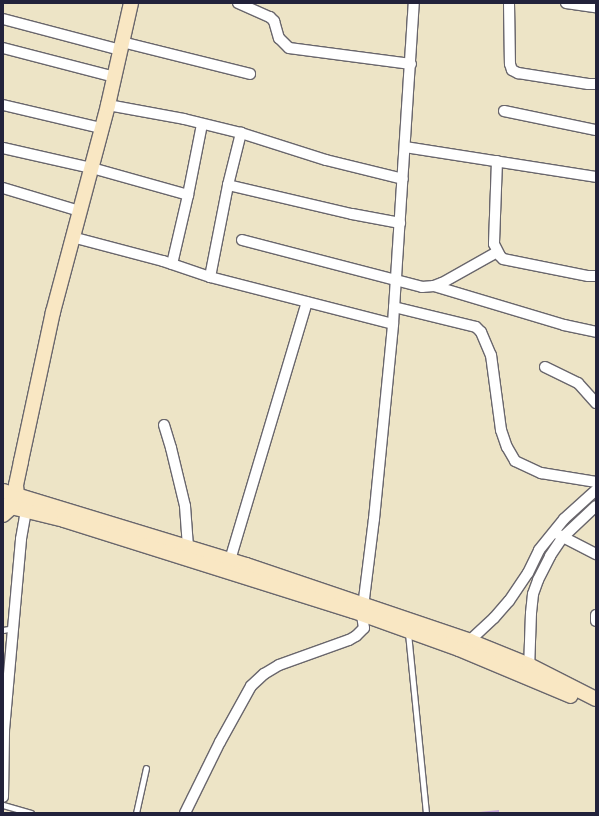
<!DOCTYPE html>
<style>
body{margin:0}
#map{position:relative;width:599px;height:816px;overflow:hidden;background:#ede4c6;font-family:"IM FELL English",serif}
div>[style]{position:absolute}
.building>*{inset:0;background:#c5a6d8}
.roads{filter:drop-shadow(1px 0 #69666c) drop-shadow(-1px 0 #69666c) drop-shadow(0 1px #69666c) drop-shadow(0 -1px #69666c)}
.lane>*{height:5px;margin:-2.5px;padding:0 2.5px;transform-origin:2.5px;border-radius:2.5px;background:#fff}
.street>*{height:10px;margin:-5px;padding:0 5px;transform-origin:5px;border-radius:5px;background:#fff}
.secondary>*{height:14px;margin:-7px;padding:0 7px;transform-origin:7px;border-radius:7px;background:#f9e7c3}
span{translate:-50% -50%;white-space:nowrap;text-align:center;line-height:1.15;-webkit-text-stroke:4px #fff;paint-order:stroke}
.frame{position:absolute;inset:0;border:4px solid #22223b;pointer-events:none}
</style>
<div id="map">
<div class="building">
<div style="clip-path:polygon(499px 810px,499px 813px,479px 813px,479px 812px)"></div>
</div>
<div class="roads">
<div class="lane">
<div style="left:3px;top:630px;width:10px;rotate:-11deg"></div>
<div style="left:408px;top:633px;width:181px;rotate:84.3deg"></div>
<div style="left:3px;top:805px;width:29px;rotate:16deg"></div>
<div style="left:136px;top:813px;width:46px;rotate:-77.5deg"></div>
</div>
<div class="street">
<div style="left:238px;top:3px;width:35px;rotate:24deg"></div>
<div style="left:270px;top:17px;width:6px;rotate:45deg"></div>
<div style="left:274px;top:21px;width:18px;rotate:74deg"></div>
<div style="left:279px;top:38px;width:14px;rotate:45deg"></div>
<div style="left:289px;top:48px;width:123px;rotate:7.5deg"></div>
<div style="left:509px;top:3px;width:61px;rotate:89.1deg"></div>
<div style="left:510px;top:64px;width:6px;rotate:72deg"></div>
<div style="left:512px;top:70px;width:7px;rotate:27deg"></div>
<div style="left:518px;top:73px;width:71px;rotate:8.9deg"></div>
<div style="left:588px;top:84px;width:8px"></div>
<div style="left:566px;top:3px;width:30px;rotate:8deg"></div>
<div style="left:3px;top:19px;width:121px;rotate:14.8deg"></div>
<div style="left:122px;top:42px;width:132px;rotate:14deg"></div>
<div style="left:3px;top:48px;width:116px;rotate:14.5deg"></div>
<div style="left:3px;top:105px;width:101px;rotate:13.2deg"></div>
<div style="left:108px;top:105px;width:77px;rotate:10.4deg"></div>
<div style="left:184px;top:119px;width:59px;rotate:13.8deg"></div>
<div style="left:241px;top:133px;width:89px;rotate:17.6deg"></div>
<div style="left:326px;top:160px;width:79px;rotate:13.9deg"></div>
<div style="left:504px;top:111px;width:94px;rotate:11.7deg"></div>
<div style="left:405px;top:147px;width:193px;rotate:8.9deg"></div>
<div style="left:3px;top:148px;width:91px;rotate:12.7deg"></div>
<div style="left:92px;top:168px;width:100px;rotate:15.7deg"></div>
<div style="left:497px;top:161px;width:83px;rotate:92.1deg"></div>
<div style="left:494px;top:244px;width:13px;rotate:63deg"></div>
<div style="left:500px;top:256px;width:4px;rotate:45deg"></div>
<div style="left:503px;top:259px;width:87px;rotate:11.3deg"></div>
<div style="left:588px;top:276px;width:8px"></div>
<div style="left:228px;top:185px;width:127px;rotate:13.2deg"></div>
<div style="left:352px;top:214px;width:49px;rotate:10.6deg"></div>
<div style="left:3px;top:188px;width:79px;rotate:16.8deg"></div>
<div style="left:72px;top:237px;width:94px;rotate:14.8deg"></div>
<div style="left:163px;top:261px;width:50px;rotate:18.8deg"></div>
<div style="left:210px;top:277px;width:189px;rotate:14.4deg"></div>
<div style="left:242px;top:240px;width:186px;rotate:14.6deg"></div>
<div style="left:422px;top:287px;width:12px;rotate:-5deg"></div>
<div style="left:434px;top:286px;width:9px;rotate:-21deg"></div>
<div style="left:442px;top:283px;width:63px;rotate:-29.4deg"></div>
<div style="left:172px;top:264px;width:71px;rotate:-76.9deg"></div>
<div style="left:188px;top:195px;width:72px;rotate:-78.8deg"></div>
<div style="left:210px;top:277px;width:94px;rotate:-78.9deg"></div>
<div style="left:228px;top:185px;width:54px;rotate:-76deg"></div>
<div style="left:434px;top:286px;width:136px;rotate:16.7deg"></div>
<div style="left:564px;top:325px;width:33px;rotate:12deg"></div>
<div style="left:394px;top:307px;width:84px;rotate:13.7deg"></div>
<div style="left:476px;top:327px;width:7px;rotate:45deg"></div>
<div style="left:481px;top:332px;width:25px;rotate:67deg"></div>
<div style="left:491px;top:355px;width:76px;rotate:82.4deg"></div>
<div style="left:501px;top:430px;width:18px;rotate:71deg"></div>
<div style="left:507px;top:447px;width:16px;rotate:60deg"></div>
<div style="left:515px;top:461px;width:29px;rotate:25deg"></div>
<div style="left:541px;top:473px;width:56px;rotate:9.3deg"></div>
<div style="left:545px;top:367px;width:37px;rotate:26deg"></div>
<div style="left:578px;top:383px;width:27px;rotate:48deg"></div>
<div style="left:164px;top:425px;width:24px;rotate:73deg"></div>
<div style="left:171px;top:448px;width:60px;rotate:76.4deg"></div>
<div style="left:185px;top:506px;width:41px;rotate:85.8deg"></div>
<div style="left:559px;top:535px;width:42px;rotate:27.2deg"></div>
<div style="left:230px;top:560px;width:269px;rotate:-73.4deg"></div>
<div style="left:596px;top:615px;width:6px;rotate:90deg"></div>
<div style="left:466px;top:644px;width:38px;rotate:-43deg"></div>
<div style="left:494px;top:618px;width:23px;rotate:-49deg"></div>
<div style="left:509px;top:601px;width:34px;rotate:-56deg"></div>
<div style="left:528px;top:573px;width:25px;rotate:-64deg"></div>
<div style="left:539px;top:550px;width:40px;rotate:-51deg"></div>
<div style="left:564px;top:519px;width:43px;rotate:-42.2deg"></div>
<div style="left:529px;top:670px;width:57px;rotate:-88deg"></div>
<div style="left:531px;top:613px;width:19px;rotate:-84deg"></div>
<div style="left:533px;top:594px;width:15px;rotate:-70deg"></div>
<div style="left:538px;top:580px;width:27px;rotate:-63deg"></div>
<div style="left:550px;top:556px;width:23px;rotate:-56deg"></div>
<div style="left:563px;top:537px;width:45px;rotate:-43.2deg"></div>
<div style="left:3px;top:797px;width:67px;rotate:-89.1deg"></div>
<div style="left:4px;top:730px;width:192px;rotate:-84.9deg"></div>
<div style="left:21px;top:539px;width:28px;rotate:-80deg"></div>
<div style="left:185px;top:813px;width:79px;rotate:-63.8deg"></div>
<div style="left:220px;top:742px;width:64px;rotate:-61deg"></div>
<div style="left:251px;top:686px;width:18px;rotate:-43deg"></div>
<div style="left:264px;top:674px;width:17px;rotate:-31deg"></div>
<div style="left:279px;top:665px;width:74px;rotate:-19.7deg"></div>
<div style="left:349px;top:640px;width:8px;rotate:-30deg"></div>
<div style="left:356px;top:636px;width:11px;rotate:-45deg"></div>
<div style="left:364px;top:628px;width:13px;rotate:-99deg"></div>
<div style="left:362px;top:615px;width:97px;rotate:-82.9deg"></div>
<div style="left:374px;top:519px;width:196px;rotate:-84.4deg"></div>
<div style="left:393px;top:324px;width:322px;rotate:-86.3deg"></div>
</div>
<div class="secondary">
<div style="left:3px;top:491px;width:254px;rotate:16.9deg"></div>
<div style="left:246px;top:565px;width:237px;rotate:18.7deg"></div>
<div style="left:470px;top:641px;width:64px;rotate:22.1deg"></div>
<div style="left:529px;top:665px;width:75px;rotate:26.9deg"></div>
<div style="left:3px;top:505px;width:63px;rotate:13.8deg"></div>
<div style="left:64px;top:520px;width:303px;rotate:17.5deg"></div>
<div style="left:353px;top:611px;width:113px;rotate:19.7deg"></div>
<div style="left:459px;top:649px;width:121px;rotate:22.8deg"></div>
<div style="left:3px;top:515px;width:12px;rotate:-42deg"></div>
<div style="left:12px;top:507px;width:13px;rotate:-67deg"></div>
<div style="left:17px;top:495px;width:10px;rotate:-96deg"></div>
<div style="left:16px;top:485px;width:25px;rotate:-78deg"></div>
<div style="left:21px;top:461px;width:152px;rotate:-77.9deg"></div>
<div style="left:53px;top:312px;width:214px;rotate:-75.1deg"></div>
<div style="left:108px;top:105px;width:105px;rotate:-77.3deg"></div>
</div>
</div>
<div class="frame"></div>
</div>
